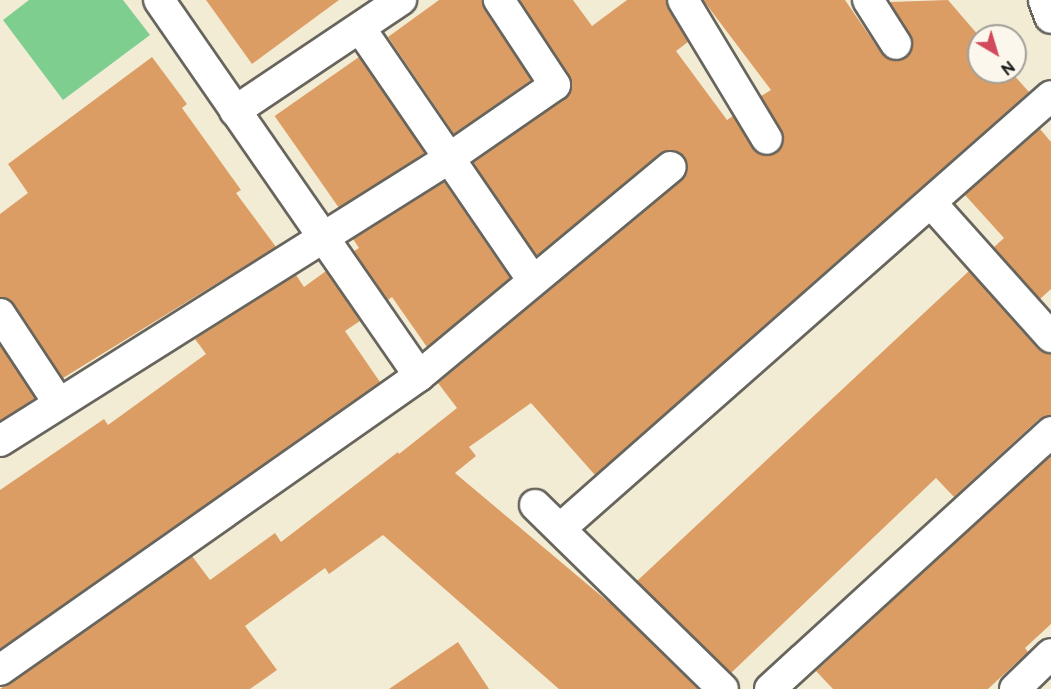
<!DOCTYPE html>
<style>
body{margin:0}
#map{position:relative;width:1051px;height:689px;overflow:hidden;background:#f3ecd5;font-family:"Balsamiq Sans",sans-serif}
div>[style]{position:absolute}
.green>*{inset:0;background:#7ece8f}
.building>*{inset:0;background:#dc9d64;transform-origin:0 0}
.roads{filter:drop-shadow(2px 0 #67655d) drop-shadow(-2px 0 #67655d) drop-shadow(0 2px #67655d) drop-shadow(0 -2px #67655d)}
.minor>*{height:30px;margin:-15px;padding:0 15px;transform-origin:15px;border-radius:15px;background:#fff}
.tertiary>*{height:33px;margin:-16.5px;padding:0 16.5px;transform-origin:16.5px;border-radius:16.5px;background:#fff}
span{translate:-50% -50%;white-space:nowrap;text-align:center;line-height:1.15;-webkit-text-stroke:5px #fbf7ec;paint-order:stroke}
.north{position:absolute;left:967px;top:24px;width:60px;height:60px;box-sizing:border-box;background:#fbf7ec;border:2px solid #a29f99;border-radius:50%;rotate:142deg;font-size:16px;font-weight:700;line-height:24px;text-align:center;color:#1c1c1c}
.north::after{content:'';display:block;margin:auto;width:21px;height:27px;background:#d1495b;clip-path:polygon(50% 0,100% 100%,50% 72%,0 100%)}
</style>
<div id="map">
<div class="green">
<div style="clip-path:polygon(29px 0,123px 0,150px 35px,63px 100px,3px 20px)"></div>
</div>
<div class="building">
<div style="clip-path:polygon(206px 0,339px 0,252px 64px)"></div>
<div style="clip-path:polygon(439px 0,482px 0,531px 80px,454px 134px,388px 37px)"></div>
<div style="clip-path:polygon(520px 0,573px 0,592px 26px,627px 0,666px 0,688px 42px,676px 51px,727px 120px,733px 116px,753px 148px,767px 156px,776px 153px,784px 139px,761px 96px,771px 90px,703px 0,845px 0,882px 54px,896px 61px,911px 52px,913px 43px,890px 2px,948px 0,979px 36px,979px 72px,1011px 72px,1029px 92px,595px 475px,531px 403px,469px 447px,476px 456px,455px 473px,612px 605px,698px 689px,559px 689px,383px 535px,329px 574px,325px 568px,245px 626px,277px 670px,250px 689px,0 689px,192px 556px,210px 580px,275px 533px,281px 542px,398px 452px,399px 454px,457px 408px,438px 383px,682px 180px,687px 172px,685px 156px,676px 151px,660px 153px,537px 256px,473px 163px,571px 92px,569px 76px)"></div>
<div style="clip-path:polygon(152px 57px,187px 104px,182px 108px,241px 190px,236px 193px,276px 247px,63px 378px,14px 304px,0 297px,0 214px,28px 193px,8px 164px)"></div>
<div style="left:359px;top:57px;width:116px;height:103px;rotate:55deg"></div>
<div style="clip-path:polygon(1040px 129px,1051px 142px,1051px 289px,1040px 299px,994px 247px,1004px 238px,965px 195px)"></div>
<div style="clip-path:polygon(444px 182px,510px 278px,427px 347px,392px 297px,388px 300px,354px 251px,359px 248px,353px 239px)"></div>
<div style="clip-path:polygon(326px 271px,360px 321px,345px 331px,380px 382px,0 649px,0 490px,104px 419px,108px 425px,206px 354px,195px 339px,296px 275px,304px 287px)"></div>
<div style="clip-path:polygon(969px 271px,1038px 349px,1051px 354px,1051px 415px,1039px 419px,954px 497px,936px 478px,731px 673px,637px 581px)"></div>
<div style="clip-path:polygon(0 345px,35px 398px,0 421px)"></div>
<div style="clip-path:polygon(1051px 455px,1051px 624px,1025px 648px,1028px 652px,988px 689px,833px 689px,816px 671px)"></div>
<div style="clip-path:polygon(458px 642px,489px 689px,389px 689px)"></div>
</div>
<div class="roads">
<div class="minor">
<div style="left:159px;top:0;width:457px;rotate:55.3deg"></div>
<div style="left:419px;top:376px;width:327px;rotate:-39.7deg"></div>
<div style="left:683px;top:0;width:162px;rotate:58.9deg"></div>
<div style="left:868px;top:0;width:52px;rotate:57.5deg"></div>
<div style="left:360px;top:28px;width:306px;rotate:55.6deg"></div>
<div style="left:235px;top:111px;width:200px;rotate:-33.8deg"></div>
<div style="left:931px;top:203px;width:180px;rotate:48.2deg"></div>
<div style="left:0;top:314px;width:105px;rotate:56.6deg"></div>
<div style="left:0;top:441px;width:529px;rotate:-32.19deg"></div>
<div style="left:448px;top:159px;width:130px;rotate:-34.7deg"></div>
<div style="left:555px;top:85px;width:102px;rotate:-123.4deg"></div>
<div style="left:535px;top:505px;width:263px;rotate:44.4deg"></div>
<div style="left:561px;top:528px;width:653px;rotate:-41.4deg"></div>
<div style="left:0;top:670px;width:512px;rotate:-35.06deg"></div>
<div style="left:770px;top:689px;width:381px;rotate:-42.4deg"></div>
<div style="left:1015px;top:689px;width:50px;rotate:-44.2deg"></div>
</div>
<div class="tertiary">
<div style="left:1045px;top:0;width:17px;rotate:69deg"></div>
</div>
</div>
<div class="north">N</div>
</div>
